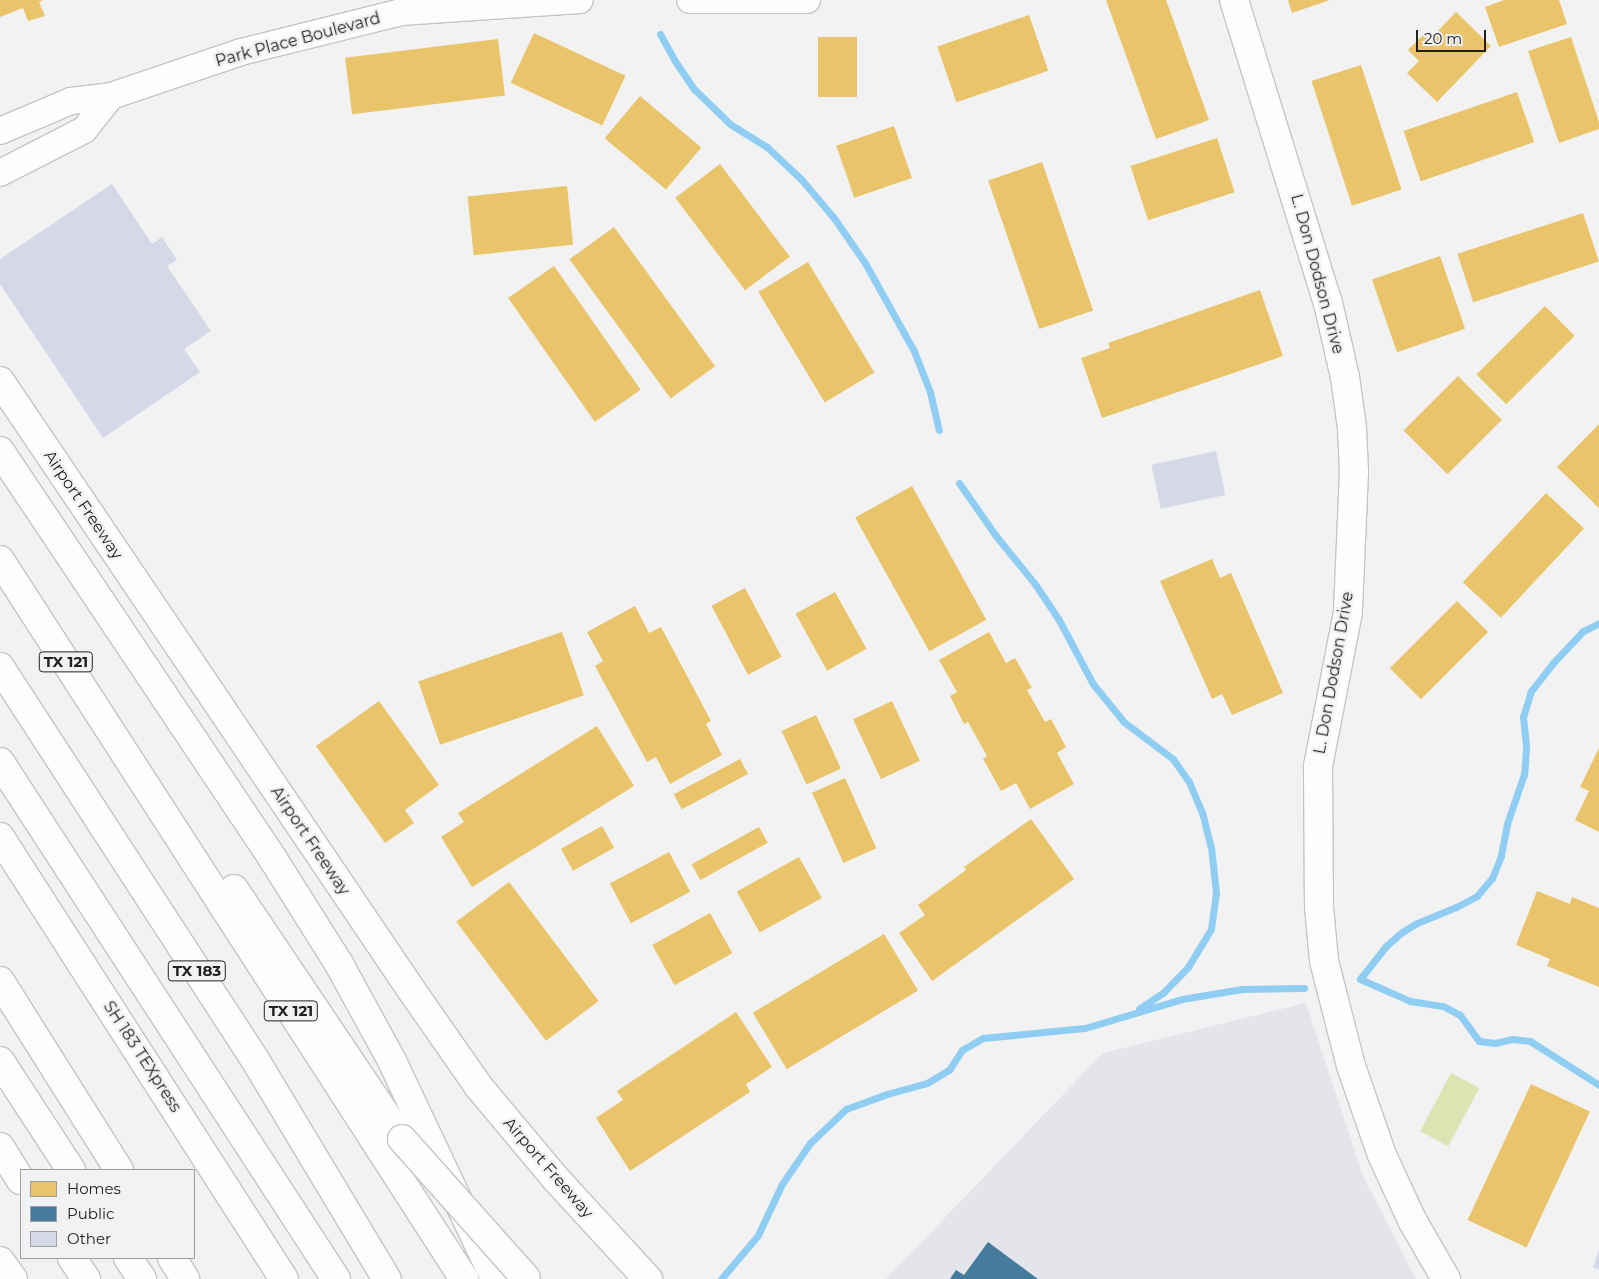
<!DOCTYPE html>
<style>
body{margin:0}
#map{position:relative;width:1599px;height:1279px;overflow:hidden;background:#f2f2f3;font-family:Montserrat,sans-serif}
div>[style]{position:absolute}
.built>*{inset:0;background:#e4e5eb}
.green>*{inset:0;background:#dce4b4;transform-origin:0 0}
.homes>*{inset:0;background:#e9c46a;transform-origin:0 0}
.public>*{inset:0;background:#457b9d}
.stream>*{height:7px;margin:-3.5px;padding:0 3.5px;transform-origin:3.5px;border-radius:3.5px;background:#8fcef2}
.building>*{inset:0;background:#d5d8e7;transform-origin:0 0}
.roads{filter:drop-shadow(1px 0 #c5c5c6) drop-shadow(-1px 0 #c5c5c6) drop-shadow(0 1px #c5c5c6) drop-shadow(0 -1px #c5c5c6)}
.street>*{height:26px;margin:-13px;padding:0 13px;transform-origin:13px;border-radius:13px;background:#fdfdfd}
.secondary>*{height:28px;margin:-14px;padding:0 14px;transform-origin:14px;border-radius:14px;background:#fdfdfd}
.highway>*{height:28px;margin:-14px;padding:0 14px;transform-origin:14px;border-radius:14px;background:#fdfdfd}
.bridges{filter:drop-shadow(1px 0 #c5c5c6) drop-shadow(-1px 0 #c5c5c6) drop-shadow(0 1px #c5c5c6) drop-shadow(0 -1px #c5c5c6)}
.highway-bridge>*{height:28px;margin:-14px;padding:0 14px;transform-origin:14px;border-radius:14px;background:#fdfdfd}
span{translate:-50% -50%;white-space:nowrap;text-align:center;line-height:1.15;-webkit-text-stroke:5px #f1f2f4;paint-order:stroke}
.shield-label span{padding:1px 4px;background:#f1f2f4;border:1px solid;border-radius:4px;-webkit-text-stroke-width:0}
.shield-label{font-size:15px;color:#212122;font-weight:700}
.street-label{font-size:16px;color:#212122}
.legend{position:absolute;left:20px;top:1169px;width:175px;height:90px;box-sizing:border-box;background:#f1f2f4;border:1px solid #9e9ea0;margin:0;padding:6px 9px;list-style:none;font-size:15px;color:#212122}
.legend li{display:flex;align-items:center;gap:10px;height:25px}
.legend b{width:25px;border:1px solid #9e9ea0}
.scale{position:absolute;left:1416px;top:30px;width:70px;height:22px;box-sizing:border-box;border:2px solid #212122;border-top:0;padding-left:6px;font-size:15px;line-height:18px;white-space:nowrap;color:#212122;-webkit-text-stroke:4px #f1f2f4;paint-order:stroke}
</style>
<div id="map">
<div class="built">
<div style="clip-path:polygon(1306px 1003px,1363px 1176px,1416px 1279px,886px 1279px,1103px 1053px)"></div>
</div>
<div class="green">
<div style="left:1451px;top:1073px;width:32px;height:66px;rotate:28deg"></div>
</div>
<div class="homes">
<div style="clip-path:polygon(0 0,43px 0,39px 2px,45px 16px,28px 21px,23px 8px,0 17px)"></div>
<div style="clip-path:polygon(1106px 0,1166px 0,1209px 120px,1156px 139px)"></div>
<div style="clip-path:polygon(1288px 0,1330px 0,1292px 13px)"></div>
<div style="clip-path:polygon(1504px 0,1559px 0,1567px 24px,1499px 47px,1485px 7px)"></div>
<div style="clip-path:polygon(1456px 12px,1491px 46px,1437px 102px,1407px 73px,1419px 61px,1408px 50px,1424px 34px,1429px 40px)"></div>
<div style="left:1029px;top:15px;width:59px;height:97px;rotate:71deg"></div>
<div style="left:534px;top:33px;width:101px;height:55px;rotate:25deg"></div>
<div style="left:818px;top:37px;width:39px;height:60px"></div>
<div style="clip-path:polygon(1571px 37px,1599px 122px,1599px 129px,1559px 143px,1528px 51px)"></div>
<div style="left:498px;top:39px;width:57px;height:154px;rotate:83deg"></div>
<div style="left:1361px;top:65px;width:131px;height:52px;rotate:72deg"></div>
<div style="left:1517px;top:92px;width:53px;height:120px;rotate:71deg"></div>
<div style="left:640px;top:96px;width:80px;height:55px;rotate:40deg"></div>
<div style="left:894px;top:126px;width:55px;height:61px;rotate:71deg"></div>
<div style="left:1217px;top:138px;width:57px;height:91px;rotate:72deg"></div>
<div style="left:1042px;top:162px;width:157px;height:57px;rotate:71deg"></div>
<div style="left:720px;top:164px;width:116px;height:56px;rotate:53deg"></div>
<div style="left:567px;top:186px;width:59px;height:100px;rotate:84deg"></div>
<div style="left:1583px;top:213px;width:51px;height:132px;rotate:72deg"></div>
<div style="left:614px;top:227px;width:172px;height:55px;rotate:54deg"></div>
<div style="left:1440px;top:256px;width:77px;height:72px;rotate:71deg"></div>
<div style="left:808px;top:262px;width:129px;height:58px;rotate:59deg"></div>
<div style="left:554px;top:266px;width:151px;height:56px;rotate:55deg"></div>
<div style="clip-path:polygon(1260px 290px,1283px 356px,1102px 418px,1081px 358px,1110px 348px,1108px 343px)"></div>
<div style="left:1545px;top:306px;width:42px;height:97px;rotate:45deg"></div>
<div style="left:1458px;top:376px;width:62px;height:77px;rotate:45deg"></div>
<div style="clip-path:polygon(1599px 424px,1599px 508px,1557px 467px)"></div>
<div style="left:912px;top:486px;width:153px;height:65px;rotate:61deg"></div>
<div style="left:1546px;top:493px;width:52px;height:122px;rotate:43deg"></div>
<div style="clip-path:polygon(1212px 559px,1220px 578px,1231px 573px,1283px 693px,1232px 715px,1222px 694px,1212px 699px,1160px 581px)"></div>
<div style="left:745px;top:588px;width:78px;height:38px;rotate:62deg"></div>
<div style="left:835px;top:592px;width:65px;height:45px;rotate:61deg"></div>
<div style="left:1457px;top:601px;width:44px;height:95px;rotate:45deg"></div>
<div style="clip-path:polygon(635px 606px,649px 633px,661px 627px,711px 721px,706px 724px,722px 755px,670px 784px,656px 757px,647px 762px,595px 666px,603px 661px,587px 632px)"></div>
<div style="left:562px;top:632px;width:67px;height:152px;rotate:71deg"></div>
<div style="clip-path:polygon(989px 632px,1006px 663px,1015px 658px,1032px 688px,1027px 690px,1045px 722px,1051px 719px,1066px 747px,1057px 753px,1074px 784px,1030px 809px,1016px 783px,1001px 791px,983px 759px,987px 756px,968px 722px,964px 724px,950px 696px,957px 692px,939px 660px)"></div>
<div style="clip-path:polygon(379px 701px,439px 785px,405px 810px,414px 823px,385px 843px,316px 746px)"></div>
<div style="left:892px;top:701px;width:66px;height:43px;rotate:65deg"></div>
<div style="left:816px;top:715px;width:59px;height:38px;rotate:65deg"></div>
<div style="clip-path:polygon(597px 726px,634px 786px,472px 887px,441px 837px,464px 822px,458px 813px)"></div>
<div style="clip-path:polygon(1599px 748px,1599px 832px,1575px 820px,1589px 791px,1580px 787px)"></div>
<div style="left:740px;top:759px;width:17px;height:75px;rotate:62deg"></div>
<div style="left:845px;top:778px;width:77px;height:36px;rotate:66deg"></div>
<div style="clip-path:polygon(1031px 819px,1074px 879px,932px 981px,899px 933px,925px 915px,918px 905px,966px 870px,964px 867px)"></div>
<div style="left:602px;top:826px;width:25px;height:47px;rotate:61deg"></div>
<div style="left:759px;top:827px;width:18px;height:77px;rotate:61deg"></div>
<div style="left:669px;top:852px;width:45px;height:67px;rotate:62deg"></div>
<div style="left:799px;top:857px;width:47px;height:71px;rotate:61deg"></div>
<div style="left:509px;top:882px;width:149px;height:66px;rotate:53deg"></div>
<div style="clip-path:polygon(1537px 891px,1570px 904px,1572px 897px,1599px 908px,1599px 987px,1547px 966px,1550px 959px,1516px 945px)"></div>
<div style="left:710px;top:913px;width:46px;height:66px;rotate:61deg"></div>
<div style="left:884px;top:934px;width:66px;height:153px;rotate:59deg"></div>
<div style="clip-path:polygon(736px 1012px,772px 1067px,746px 1084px,750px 1092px,630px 1171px,596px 1118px,623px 1100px,617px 1091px)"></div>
<div style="left:1531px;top:1084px;width:65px;height:150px;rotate:25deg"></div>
</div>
<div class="public">
<div style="clip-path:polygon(988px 1242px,1038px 1279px,950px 1279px,956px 1270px,964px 1275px)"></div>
</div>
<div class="stream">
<div style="left:660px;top:34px;width:31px;rotate:61deg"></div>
<div style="left:675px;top:61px;width:34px;rotate:56deg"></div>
<div style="left:694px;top:89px;width:50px;rotate:44.2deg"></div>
<div style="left:730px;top:124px;width:44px;rotate:31.9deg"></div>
<div style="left:767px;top:147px;width:47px;rotate:43.3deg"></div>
<div style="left:801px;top:179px;width:51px;rotate:49.8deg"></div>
<div style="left:834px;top:218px;width:55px;rotate:55.4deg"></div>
<div style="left:865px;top:263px;width:101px;rotate:60.9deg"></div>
<div style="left:914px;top:351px;width:44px;rotate:68.7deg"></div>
<div style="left:930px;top:392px;width:39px;rotate:77deg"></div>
<div style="left:959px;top:483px;width:65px;rotate:55.1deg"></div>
<div style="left:996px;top:536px;width:62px;rotate:50.9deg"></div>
<div style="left:1035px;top:584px;width:43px;rotate:56.3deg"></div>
<div style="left:1059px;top:620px;width:72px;rotate:62deg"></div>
<div style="left:1093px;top:684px;width:49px;rotate:50.8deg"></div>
<div style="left:1124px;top:722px;width:61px;rotate:37.1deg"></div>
<div style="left:1173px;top:759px;width:28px;rotate:55deg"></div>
<div style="left:1189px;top:782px;width:33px;rotate:67deg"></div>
<div style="left:1202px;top:812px;width:36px;rotate:76deg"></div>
<div style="left:1211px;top:847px;width:46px;rotate:83.8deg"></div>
<div style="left:1216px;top:893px;width:36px;rotate:98deg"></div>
<div style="left:1211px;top:929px;width:44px;rotate:121.2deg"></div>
<div style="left:1188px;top:967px;width:35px;rotate:134deg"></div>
<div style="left:1164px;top:992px;width:30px;rotate:146deg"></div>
<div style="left:1599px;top:623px;width:18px;rotate:153deg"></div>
<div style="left:1583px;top:631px;width:44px;rotate:133.2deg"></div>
<div style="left:1553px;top:663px;width:36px;rotate:128deg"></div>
<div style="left:1531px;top:691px;width:27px;rotate:107deg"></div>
<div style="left:1523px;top:717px;width:31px;rotate:84deg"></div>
<div style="left:1526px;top:748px;width:26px;rotate:94deg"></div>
<div style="left:1524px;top:774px;width:53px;rotate:108.8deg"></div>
<div style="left:1507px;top:824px;width:33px;rotate:101deg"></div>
<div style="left:1501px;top:856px;width:24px;rotate:112deg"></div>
<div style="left:1492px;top:878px;width:23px;rotate:130deg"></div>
<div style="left:1477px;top:896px;width:24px;rotate:152deg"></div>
<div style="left:1456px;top:907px;width:44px;rotate:157.5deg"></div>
<div style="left:1415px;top:924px;width:15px;rotate:148deg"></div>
<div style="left:1402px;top:932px;width:21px;rotate:139deg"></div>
<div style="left:1386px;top:946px;width:42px;rotate:128.2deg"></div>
<div style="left:1360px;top:979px;width:55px;rotate:23.7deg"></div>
<div style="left:1410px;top:1001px;width:33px;rotate:9deg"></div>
<div style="left:1443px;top:1006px;width:19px;rotate:28deg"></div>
<div style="left:1460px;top:1015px;width:32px;rotate:54deg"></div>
<div style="left:1479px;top:1041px;width:16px;rotate:7deg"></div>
<div style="left:1495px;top:1043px;width:17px;rotate:-13deg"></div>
<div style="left:1512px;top:1039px;width:18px;rotate:6deg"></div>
<div style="left:1530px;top:1041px;width:82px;rotate:32.5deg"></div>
<div style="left:721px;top:1279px;width:57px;rotate:-49.9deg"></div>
<div style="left:758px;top:1235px;width:56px;rotate:-64.8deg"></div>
<div style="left:782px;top:1184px;width:50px;rotate:-55.7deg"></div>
<div style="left:810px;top:1143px;width:50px;rotate:-43.4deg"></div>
<div style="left:846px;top:1109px;width:44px;rotate:-20.1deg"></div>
<div style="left:887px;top:1094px;width:41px;rotate:-15.4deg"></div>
<div style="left:927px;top:1083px;width:26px;rotate:-31deg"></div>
<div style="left:949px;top:1070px;width:24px;rotate:-57deg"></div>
<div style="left:962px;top:1050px;width:24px;rotate:-30deg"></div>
<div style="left:983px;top:1038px;width:102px;rotate:-5.6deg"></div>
<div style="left:1085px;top:1028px;width:101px;rotate:-16.6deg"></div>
<div style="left:1182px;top:999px;width:61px;rotate:-9.5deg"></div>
<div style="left:1242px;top:989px;width:62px;rotate:-0.9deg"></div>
</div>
<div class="building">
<div style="clip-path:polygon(112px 184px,152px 244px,162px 237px,177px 260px,167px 266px,211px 331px,184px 349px,200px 372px,103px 438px,0 284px,0 259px)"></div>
<div style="left:1216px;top:451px;width:45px;height:66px;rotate:78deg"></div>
<div style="clip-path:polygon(1599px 1250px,1599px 1270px,1593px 1267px)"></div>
</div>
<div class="roads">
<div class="street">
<div style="left:690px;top:0;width:117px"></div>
<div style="left:0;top:131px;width:77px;rotate:-22.9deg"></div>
<div style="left:71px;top:101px;width:40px;rotate:-7.1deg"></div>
<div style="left:111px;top:96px;width:137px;rotate:-18.7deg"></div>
<div style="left:241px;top:52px;width:165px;rotate:-14deg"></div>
<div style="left:401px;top:12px;width:179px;rotate:-3.8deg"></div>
<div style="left:0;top:173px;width:94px;rotate:-27.1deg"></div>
<div style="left:84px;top:130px;width:43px;rotate:-51.5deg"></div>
</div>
<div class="secondary">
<div style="left:1234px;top:0;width:317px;rotate:72.8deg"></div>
<div style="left:1328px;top:303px;width:76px;rotate:77.1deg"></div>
<div style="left:1345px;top:377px;width:51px;rotate:82.2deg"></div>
<div style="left:1352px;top:428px;width:44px;rotate:87.4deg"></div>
<div style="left:1354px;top:472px;width:140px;rotate:92.5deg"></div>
<div style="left:1348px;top:612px;width:158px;rotate:101deg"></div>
<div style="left:1318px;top:767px;width:140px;rotate:89.6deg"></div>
<div style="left:1319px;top:907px;width:54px;rotate:84.7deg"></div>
<div style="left:1324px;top:961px;width:108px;rotate:75.6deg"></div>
<div style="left:1351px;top:1066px;width:94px;rotate:70.8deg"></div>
<div style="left:1382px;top:1155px;width:72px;rotate:65.2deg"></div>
<div style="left:1412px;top:1220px;width:68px;rotate:60deg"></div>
<div style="left:0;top:381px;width:732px;rotate:55.96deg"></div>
<div style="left:410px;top:988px;width:121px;rotate:55.1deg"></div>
<div style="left:479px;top:1087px;width:120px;rotate:50.1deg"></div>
<div style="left:556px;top:1179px;width:136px;rotate:47.4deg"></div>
</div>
<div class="highway">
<div style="left:0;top:451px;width:491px;rotate:56.2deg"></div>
<div style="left:273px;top:859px;width:124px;rotate:57.8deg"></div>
<div style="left:339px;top:964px;width:111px;rotate:61.3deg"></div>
<div style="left:392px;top:1061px;width:241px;rotate:64.7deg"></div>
<div style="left:0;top:560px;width:856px;rotate:57.16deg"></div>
<div style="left:0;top:667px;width:466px;rotate:57deg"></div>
<div style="left:254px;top:1058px;width:258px;rotate:59deg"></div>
<div style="left:0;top:762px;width:617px;rotate:56.98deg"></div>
<div style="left:0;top:837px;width:525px;rotate:57.28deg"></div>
<div style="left:234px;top:889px;width:301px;rotate:56.1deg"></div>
<div style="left:0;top:981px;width:223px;rotate:57.8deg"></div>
<div style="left:0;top:1061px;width:130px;rotate:56.9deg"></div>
<div style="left:0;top:1147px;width:39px;rotate:58deg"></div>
<div style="left:72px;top:1258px;width:25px;rotate:56deg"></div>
<div style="left:128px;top:1258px;width:25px;rotate:56deg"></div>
<div style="left:172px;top:1258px;width:25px;rotate:58deg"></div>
<div style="left:0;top:1261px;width:22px;rotate:54deg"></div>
</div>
</div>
<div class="bridges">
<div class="highway-bridge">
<div style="left:402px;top:1139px;width:186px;rotate:48.3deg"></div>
</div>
</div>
<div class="shield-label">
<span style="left:66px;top:662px">TX 121</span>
<span style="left:197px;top:971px">TX 183</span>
<span style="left:291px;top:1011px">TX 121</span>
</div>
<div class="street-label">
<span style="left:298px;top:40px;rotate:-15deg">Park Place Boulevard</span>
<span style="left:1317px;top:274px;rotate:75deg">L. Don Dodson Drive</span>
<span style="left:83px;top:505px;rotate:56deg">Airport Freeway</span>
<span style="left:1334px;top:673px;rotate:-80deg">L. Don Dodson Drive</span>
<span style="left:310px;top:841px;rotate:56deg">Airport Freeway</span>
<span style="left:142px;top:1057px;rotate:57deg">SH 183 TEXpress</span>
<span style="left:548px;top:1168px;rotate:49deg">Airport Freeway</span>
</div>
<ul class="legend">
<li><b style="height:14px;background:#e9c46a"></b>Homes</li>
<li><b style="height:14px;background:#457b9d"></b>Public</li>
<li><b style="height:14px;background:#d5d8e7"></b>Other</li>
</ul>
<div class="scale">20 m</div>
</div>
